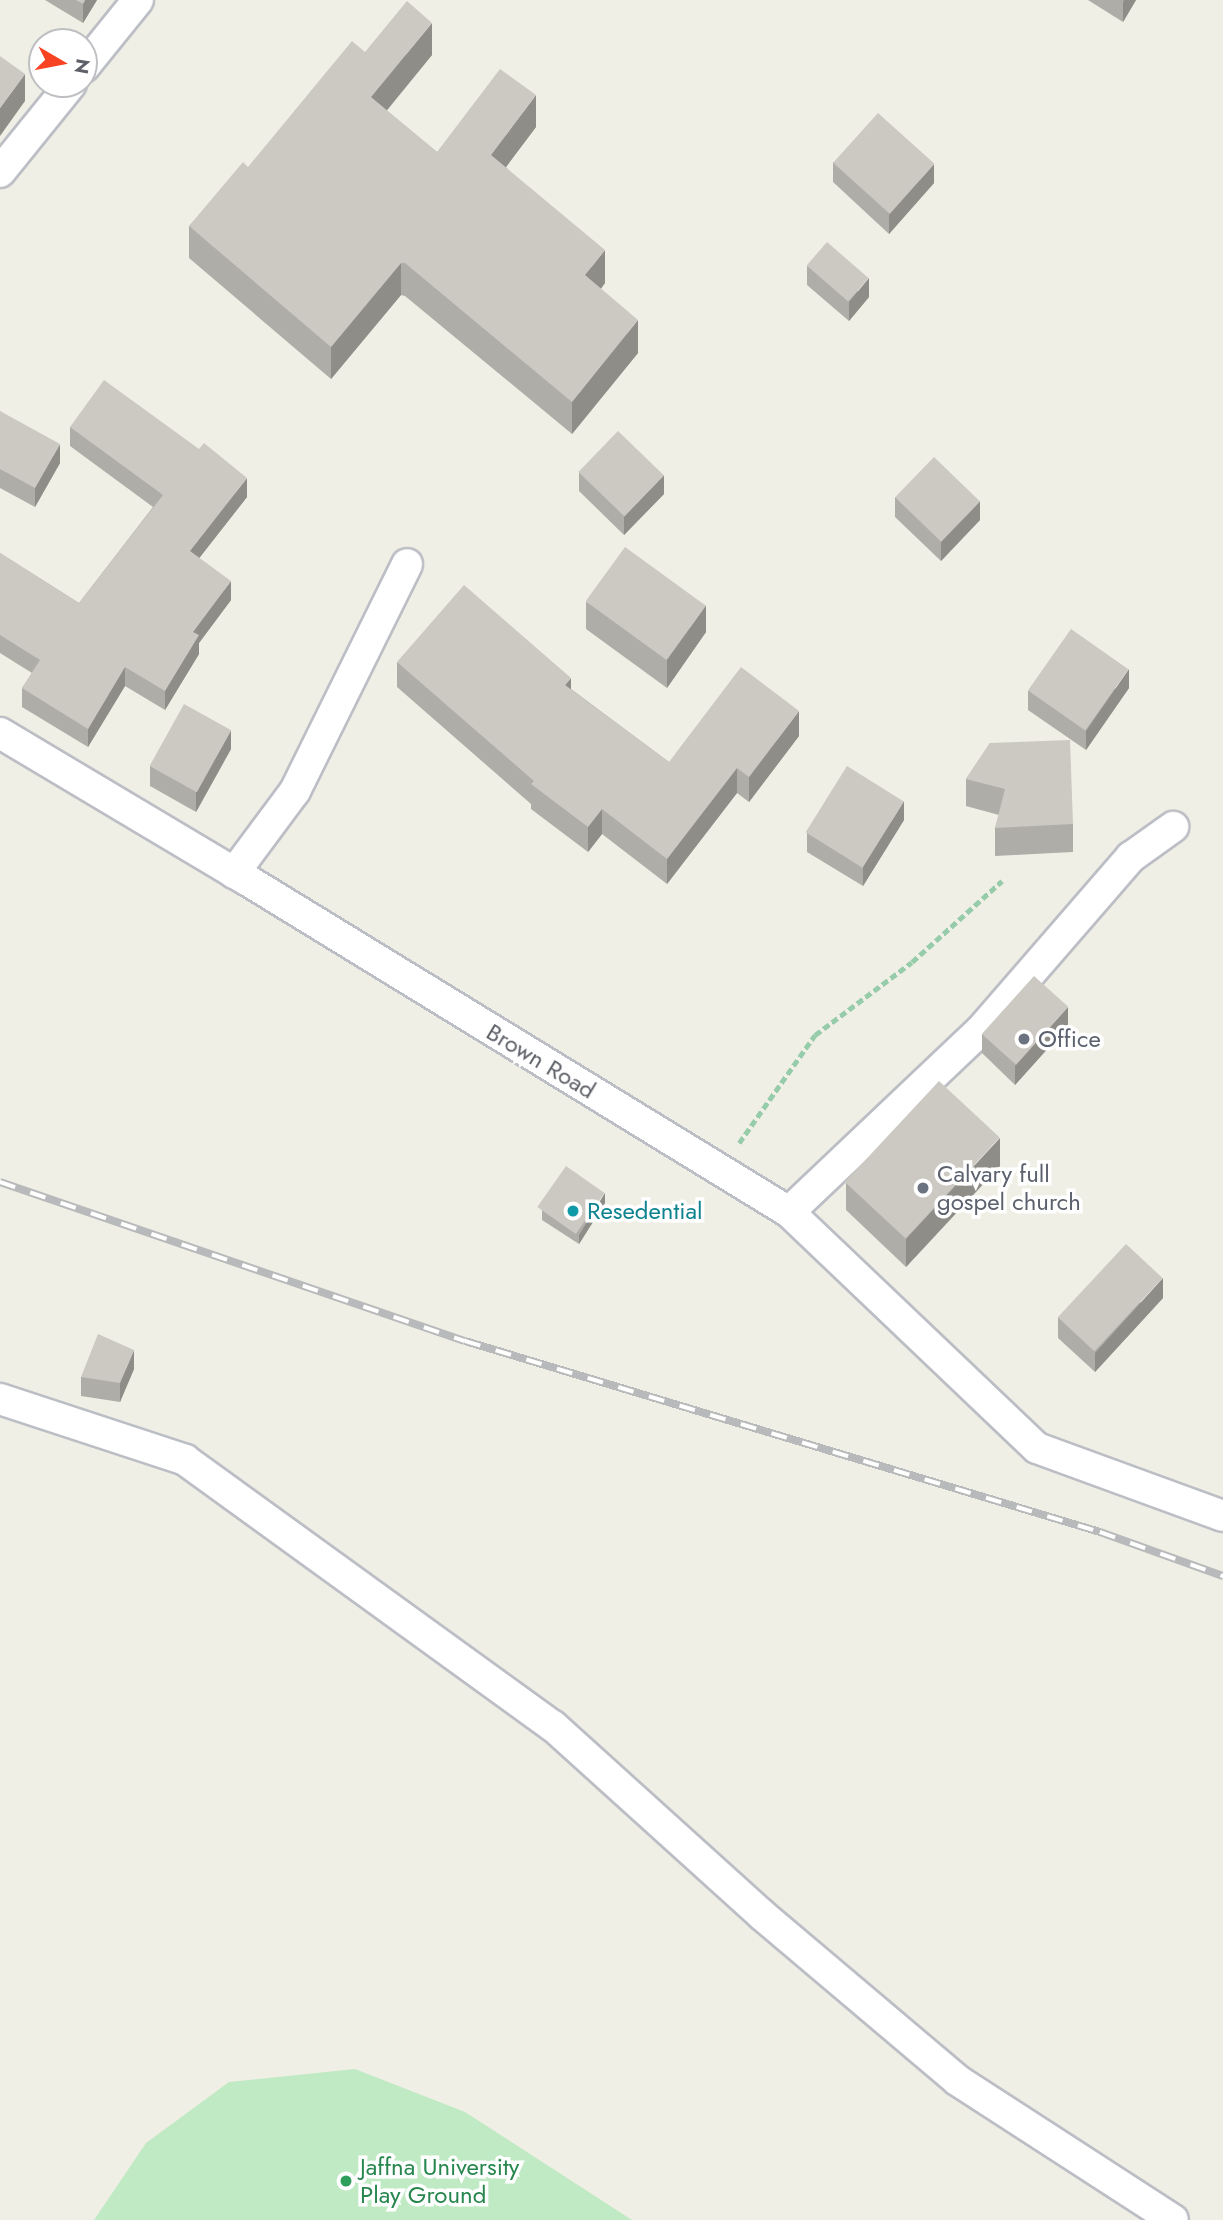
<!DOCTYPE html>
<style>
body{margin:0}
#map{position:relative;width:1223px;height:2220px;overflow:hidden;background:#f0efe5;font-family:Jost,sans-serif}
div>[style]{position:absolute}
.green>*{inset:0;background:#c0eac3}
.path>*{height:4.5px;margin-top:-2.25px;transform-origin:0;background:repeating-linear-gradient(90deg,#97ccaa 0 7px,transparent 0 10.5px)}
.roads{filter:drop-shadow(2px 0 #bcbec5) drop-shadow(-2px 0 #bcbec5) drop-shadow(0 2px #bcbec5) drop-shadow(0 -2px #bcbec5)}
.street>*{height:30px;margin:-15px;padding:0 15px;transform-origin:15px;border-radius:15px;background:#fff}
.rail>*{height:8px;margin-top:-4px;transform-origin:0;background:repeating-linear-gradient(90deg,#fff 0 16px,#b8b9ba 0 32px);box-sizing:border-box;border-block:2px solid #b8b9ba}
.wall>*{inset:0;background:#afada7}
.shaded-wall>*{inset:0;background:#8e8d88}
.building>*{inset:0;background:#cbc9c2;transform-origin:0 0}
.dots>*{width:19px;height:19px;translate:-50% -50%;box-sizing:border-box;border:4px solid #fff;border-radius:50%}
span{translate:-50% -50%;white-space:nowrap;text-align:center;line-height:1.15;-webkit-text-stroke:7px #fff;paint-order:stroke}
.worship-label{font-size:24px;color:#5b616d}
.left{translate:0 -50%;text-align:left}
.street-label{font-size:24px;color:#5d6067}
.culture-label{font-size:24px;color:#0d838f}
.leisure-label{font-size:24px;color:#27864d}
.north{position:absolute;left:28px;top:28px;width:70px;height:70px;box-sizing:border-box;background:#fff;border:2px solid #bebfc2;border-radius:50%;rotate:100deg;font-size:19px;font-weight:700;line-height:28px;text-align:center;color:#5d6067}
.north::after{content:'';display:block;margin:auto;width:24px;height:32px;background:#f84323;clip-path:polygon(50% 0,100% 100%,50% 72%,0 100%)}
</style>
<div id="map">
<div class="green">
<div style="clip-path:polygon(355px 2069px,465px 2112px,632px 2220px,94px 2220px,146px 2143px,229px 2082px)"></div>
</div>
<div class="path">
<div style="left:739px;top:1143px;width:132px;rotate:-54.9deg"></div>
<div style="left:815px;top:1035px;width:121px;rotate:-37deg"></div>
<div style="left:912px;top:962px;width:121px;rotate:-42deg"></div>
</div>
<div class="roads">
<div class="street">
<div style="left:84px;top:67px;width:86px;rotate:-51.1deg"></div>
<div style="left:0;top:172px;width:113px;rotate:-51.1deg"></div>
<div style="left:0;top:733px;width:287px;rotate:30.8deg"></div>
<div style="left:247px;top:880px;width:636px;rotate:31.49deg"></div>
<div style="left:789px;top:1212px;width:342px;rotate:43.6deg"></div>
<div style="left:1037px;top:1448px;width:198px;rotate:20.1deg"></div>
<div style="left:234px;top:873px;width:102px;rotate:-53.4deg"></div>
<div style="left:295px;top:791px;width:253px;rotate:-63.7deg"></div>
<div style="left:789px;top:1212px;width:265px;rotate:-43.5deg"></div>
<div style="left:981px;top:1030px;width:229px;rotate:-49.1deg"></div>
<div style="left:1131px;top:857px;width:52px;rotate:-35.5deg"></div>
<div style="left:0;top:1399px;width:195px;rotate:18.2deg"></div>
<div style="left:185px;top:1460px;width:454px;rotate:35.9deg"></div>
<div style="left:553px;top:1726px;width:282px;rotate:42.1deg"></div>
<div style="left:762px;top:1915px;width:255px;rotate:40.2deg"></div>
<div style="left:957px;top:2080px;width:257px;rotate:32.9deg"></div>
</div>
</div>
<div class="rail">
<div style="left:0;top:1182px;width:491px;rotate:18.9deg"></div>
<div style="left:465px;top:1341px;width:663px;rotate:16.74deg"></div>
<div style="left:1100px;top:1532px;width:131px;rotate:19.7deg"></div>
</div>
<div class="wall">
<div style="clip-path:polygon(45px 0,97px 0,83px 23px)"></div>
<div style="clip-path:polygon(1088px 0,1136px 0,1123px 22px)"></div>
<div style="clip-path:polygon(365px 52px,432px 55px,386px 110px,437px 152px,536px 127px,506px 167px,605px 283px,601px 289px,638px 353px,572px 434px,405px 296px,401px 295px,331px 379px,189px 258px,189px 226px)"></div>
<div style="clip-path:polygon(833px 162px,934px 183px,889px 234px,833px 182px)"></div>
<div style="clip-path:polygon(807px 266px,869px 297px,849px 321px,807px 285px)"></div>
<div style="clip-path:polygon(0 411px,60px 463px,35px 507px,0 488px)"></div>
<div style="clip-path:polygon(70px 427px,247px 497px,199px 558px,231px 600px,199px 643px,199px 654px,165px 710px,125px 686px,88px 747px,22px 707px,22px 688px,32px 673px,0 653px,0 553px,79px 603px,153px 507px,70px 446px)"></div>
<div style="clip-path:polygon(579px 472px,664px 494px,624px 535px,579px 491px)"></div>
<div style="clip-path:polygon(895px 497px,980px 520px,941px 561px,895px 517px)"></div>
<div style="clip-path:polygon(586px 602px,706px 632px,667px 688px,586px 629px)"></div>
<div style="clip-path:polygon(397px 662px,571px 689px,669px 762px,799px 736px,749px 802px,737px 793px,667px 884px,602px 834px,588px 852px,531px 809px,531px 804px,397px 687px)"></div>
<div style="clip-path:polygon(1129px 688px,1086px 750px,1028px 710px,1028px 691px)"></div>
<div style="clip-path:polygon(990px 743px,1073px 824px,1073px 852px,995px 856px,995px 828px,999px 815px,966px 806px,966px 779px)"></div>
<div style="clip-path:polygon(231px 749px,196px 812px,150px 786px,150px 766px)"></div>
<div style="clip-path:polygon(904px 820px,863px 886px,807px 852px,807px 833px)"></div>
<div style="clip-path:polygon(1068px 1026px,1015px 1085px,982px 1053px,982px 1034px)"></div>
<div style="clip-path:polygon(1000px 1166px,906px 1267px,846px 1210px,846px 1183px)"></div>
<div style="clip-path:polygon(605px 1203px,579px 1244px,542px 1220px,542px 1210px)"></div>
<div style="clip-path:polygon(1163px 1298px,1095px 1372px,1058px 1338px,1058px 1318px)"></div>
<div style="clip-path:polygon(134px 1369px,120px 1402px,81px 1396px,81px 1377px)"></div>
</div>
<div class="shaded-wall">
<div style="clip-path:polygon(85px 0,97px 0,83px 23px,83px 4px)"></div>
<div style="clip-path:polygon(1124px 0,1136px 0,1123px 22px,1123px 3px)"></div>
<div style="clip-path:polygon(432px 23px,432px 55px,371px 130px,371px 97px)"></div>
<div style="clip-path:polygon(25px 74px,25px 101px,0 136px,0 108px)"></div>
<div style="clip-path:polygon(536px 95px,536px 127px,491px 187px,491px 155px)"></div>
<div style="clip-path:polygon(934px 164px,934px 183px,889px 234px,889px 215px)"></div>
<div style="clip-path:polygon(605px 250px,605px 283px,585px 308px,585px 275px)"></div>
<div style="clip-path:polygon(401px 263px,401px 295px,331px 379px,331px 347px)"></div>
<div style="clip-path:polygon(869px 278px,869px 297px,849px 321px,849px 302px)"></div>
<div style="clip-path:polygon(638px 320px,638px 353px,572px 434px,572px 402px)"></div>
<div style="clip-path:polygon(60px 444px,60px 463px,35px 507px,35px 488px)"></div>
<div style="clip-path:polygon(664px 475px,664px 494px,624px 535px,624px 516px)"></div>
<div style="clip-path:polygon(247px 478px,247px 497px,190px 570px,190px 551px)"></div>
<div style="clip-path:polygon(980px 501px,980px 520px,941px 561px,941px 542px)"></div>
<div style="clip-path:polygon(231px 581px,231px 600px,199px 643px,199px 654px,165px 710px,165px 691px,193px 632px)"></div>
<div style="clip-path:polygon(706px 605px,706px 632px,667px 688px,667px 660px)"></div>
<div style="clip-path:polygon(125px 667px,125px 686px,88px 747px,88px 729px)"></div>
<div style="clip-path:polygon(1129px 669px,1129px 688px,1086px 750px,1086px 731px)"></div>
<div style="clip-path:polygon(571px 678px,571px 703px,565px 685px)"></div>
<div style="clip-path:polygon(799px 711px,799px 736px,749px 802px,749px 777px)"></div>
<div style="clip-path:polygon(231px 730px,231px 749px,196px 812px,196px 793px)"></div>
<div style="clip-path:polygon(737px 768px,737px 793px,667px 884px,667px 859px)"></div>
<div style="clip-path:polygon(904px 801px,904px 820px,863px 886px,863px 867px)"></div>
<div style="clip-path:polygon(602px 809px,602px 834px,588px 852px,588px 827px)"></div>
<div style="clip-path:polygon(1068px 1007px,1068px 1026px,1015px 1085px,1015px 1066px)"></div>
<div style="clip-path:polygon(1000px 1138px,1000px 1166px,906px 1267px,906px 1239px)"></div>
<div style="clip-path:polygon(605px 1193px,605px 1203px,579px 1244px,579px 1235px)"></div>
<div style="clip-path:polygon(1163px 1278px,1163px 1298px,1095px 1372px,1095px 1353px)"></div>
<div style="clip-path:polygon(134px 1350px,134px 1369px,120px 1402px,120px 1383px)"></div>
</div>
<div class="building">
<div style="clip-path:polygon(76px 0,85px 0,83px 4px)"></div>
<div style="clip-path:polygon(407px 1px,432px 23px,371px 97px,437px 152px,500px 69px,536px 95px,491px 155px,605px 250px,585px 275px,638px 320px,572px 402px,405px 263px,401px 263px,331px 347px,189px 226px,243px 162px,248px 167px,352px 41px,365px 52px)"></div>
<div style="clip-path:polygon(0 56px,25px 74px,0 108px)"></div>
<div style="left:878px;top:113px;width:76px;height:67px;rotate:42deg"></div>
<div style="left:827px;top:242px;width:55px;height:31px;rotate:41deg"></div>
<div style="clip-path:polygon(104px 380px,199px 449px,204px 443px,247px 478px,190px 551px,231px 581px,193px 632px,199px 635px,165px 691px,125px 667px,88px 729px,22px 688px,40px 660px,0 635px,0 553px,79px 603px,163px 495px,70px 427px)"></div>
<div style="clip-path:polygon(0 411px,60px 444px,35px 488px,0 469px)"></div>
<div style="left:618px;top:431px;width:64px;height:57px;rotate:44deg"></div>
<div style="left:934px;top:457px;width:64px;height:56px;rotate:44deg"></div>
<div style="left:625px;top:547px;width:100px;height:67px;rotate:36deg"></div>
<div style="clip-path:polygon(464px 585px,571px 678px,565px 685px,669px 762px,741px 667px,799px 711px,749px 777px,737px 768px,667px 859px,602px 809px,588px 827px,531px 784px,534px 781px,397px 662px)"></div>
<div style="left:1071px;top:629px;width:70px;height:75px;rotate:35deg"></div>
<div style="left:184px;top:704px;width:54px;height:71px;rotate:29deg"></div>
<div style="clip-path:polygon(1070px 740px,1073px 824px,995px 828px,1005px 789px,966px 779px,990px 743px)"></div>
<div style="left:847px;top:766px;width:67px;height:78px;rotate:32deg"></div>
<div style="left:1034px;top:976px;width:46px;height:78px;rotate:42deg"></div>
<div style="left:939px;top:1081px;width:83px;height:138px;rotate:43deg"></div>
<div style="left:566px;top:1166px;width:47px;height:50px;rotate:35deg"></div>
<div style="left:1126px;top:1244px;width:50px;height:100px;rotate:43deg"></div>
<div style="clip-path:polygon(98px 1334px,134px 1350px,120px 1383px,81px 1377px)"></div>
</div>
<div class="dots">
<div style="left:1024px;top:1039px;background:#6b7280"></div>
<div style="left:923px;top:1188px;background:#6b7280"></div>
<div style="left:573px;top:1211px;background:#0f9aa8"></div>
<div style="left:346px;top:2181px;background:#2e9e5b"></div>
</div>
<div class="worship-label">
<span class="left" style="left:1038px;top:1039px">Office</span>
<span class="left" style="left:937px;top:1188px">Calvary full<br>gospel church</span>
</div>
<div class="street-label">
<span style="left:541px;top:1061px;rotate:31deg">Brown Road</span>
</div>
<div class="culture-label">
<span class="left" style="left:587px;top:1211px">Resedential</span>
</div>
<div class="leisure-label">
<span class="left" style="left:360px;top:2181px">Jaffna University<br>Play Ground</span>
</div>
<div class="north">N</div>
</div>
